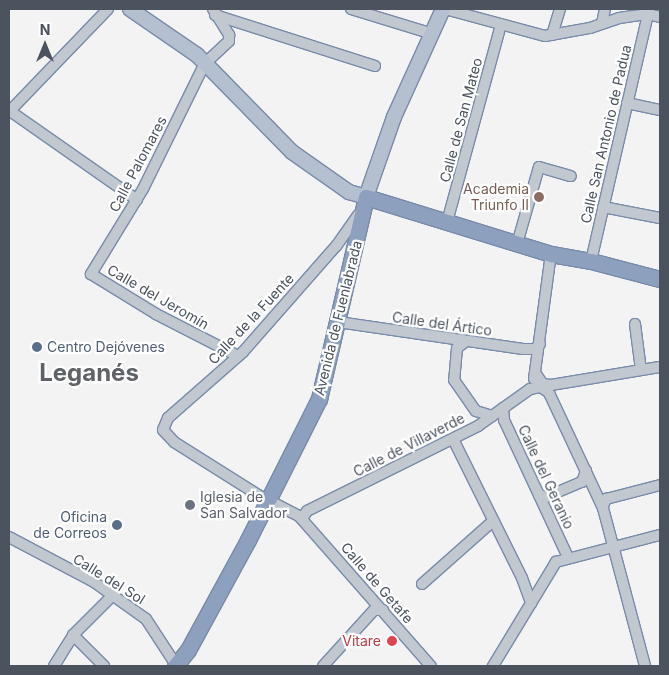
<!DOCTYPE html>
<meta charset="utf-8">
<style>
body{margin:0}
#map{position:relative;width:669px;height:675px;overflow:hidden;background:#f4f3f3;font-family:Inter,sans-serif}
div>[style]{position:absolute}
.roads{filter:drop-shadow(1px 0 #788baa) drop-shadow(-1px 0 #788baa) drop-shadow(0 1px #788baa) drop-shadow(0 -1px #788baa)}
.minor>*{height:10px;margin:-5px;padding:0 5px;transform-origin:5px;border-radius:5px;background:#c1c8d0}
.major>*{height:14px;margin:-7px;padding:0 7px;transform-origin:7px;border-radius:7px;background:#b4bfcf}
.highway>*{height:15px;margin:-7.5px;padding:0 7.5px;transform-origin:7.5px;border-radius:7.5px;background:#8da0be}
.dots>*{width:14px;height:14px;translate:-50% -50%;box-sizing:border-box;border:2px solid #fff;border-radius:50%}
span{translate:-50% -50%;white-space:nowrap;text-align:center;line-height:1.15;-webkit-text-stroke:4.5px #fff;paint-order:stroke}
.street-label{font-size:14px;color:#4b535f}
.education-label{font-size:14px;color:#785e54}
.right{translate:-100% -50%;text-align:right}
.service-label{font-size:14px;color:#4e5e75}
.left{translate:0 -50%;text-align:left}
.worship-label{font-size:14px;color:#5b616d}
.health-label{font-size:14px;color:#be3a42}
.town-label{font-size:24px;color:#5f6267;font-weight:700}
.frame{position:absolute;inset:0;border:10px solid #4b535f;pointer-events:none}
.north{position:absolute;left:20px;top:20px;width:50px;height:50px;-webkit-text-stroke:4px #fff;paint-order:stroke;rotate:0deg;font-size:14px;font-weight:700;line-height:20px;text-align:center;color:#4b535f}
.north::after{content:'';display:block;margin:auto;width:18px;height:22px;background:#4b535f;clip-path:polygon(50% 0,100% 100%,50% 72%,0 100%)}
</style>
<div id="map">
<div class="roads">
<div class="minor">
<div style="left:108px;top:9px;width:141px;rotate:133.9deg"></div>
<div style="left:10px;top:111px;width:155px;rotate:35deg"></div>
<div style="left:213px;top:9px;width:31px;rotate:58deg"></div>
<div style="left:229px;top:35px;width:6px;rotate:90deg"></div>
<div style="left:229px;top:41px;width:33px;rotate:137deg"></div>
<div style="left:205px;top:63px;width:140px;rotate:116.2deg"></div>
<div style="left:143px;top:189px;width:100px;rotate:121.5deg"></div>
<div style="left:91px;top:274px;width:76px;rotate:31.6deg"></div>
<div style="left:156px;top:314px;width:92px;rotate:27.1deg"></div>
<div style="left:351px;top:9px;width:86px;rotate:17deg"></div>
<div style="left:445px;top:9px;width:104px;rotate:15.1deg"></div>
<div style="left:545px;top:36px;width:46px;rotate:-10.1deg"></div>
<div style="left:590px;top:28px;width:31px;rotate:-19deg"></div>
<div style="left:619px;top:18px;width:28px;rotate:-8deg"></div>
<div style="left:647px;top:14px;width:13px;rotate:13deg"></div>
<div style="left:215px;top:15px;width:168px;rotate:17.7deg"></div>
<div style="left:602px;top:23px;width:14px;rotate:-78deg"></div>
<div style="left:552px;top:35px;width:27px;rotate:-73deg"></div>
<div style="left:627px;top:103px;width:34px;rotate:12deg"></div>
<div style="left:603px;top:207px;width:58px;rotate:10.9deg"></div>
<div style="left:358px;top:215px;width:38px;rotate:125deg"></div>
<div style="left:336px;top:246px;width:141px;rotate:131.3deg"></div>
<div style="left:243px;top:352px;width:100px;rotate:138.7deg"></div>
<div style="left:168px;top:418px;width:13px;rotate:113deg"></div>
<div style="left:163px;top:430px;width:16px;rotate:47deg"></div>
<div style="left:174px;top:442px;width:99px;rotate:32.2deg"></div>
<div style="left:258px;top:495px;width:46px;rotate:27.1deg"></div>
<div style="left:299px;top:516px;width:200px;rotate:48.7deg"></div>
<div style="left:447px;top:222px;width:205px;rotate:-74.7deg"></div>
<div style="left:517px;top:244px;width:80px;rotate:-74.1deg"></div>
<div style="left:539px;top:167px;width:33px;rotate:16deg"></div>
<div style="left:591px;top:261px;width:259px;rotate:-77deg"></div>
<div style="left:338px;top:322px;width:187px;rotate:8.3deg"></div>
<div style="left:523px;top:349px;width:12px"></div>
<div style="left:535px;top:349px;width:7px;rotate:-45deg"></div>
<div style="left:635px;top:324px;width:46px;rotate:82.6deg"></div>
<div style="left:466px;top:341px;width:11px;rotate:142deg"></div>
<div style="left:457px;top:348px;width:32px;rotate:95deg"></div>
<div style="left:454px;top:380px;width:38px;rotate:55deg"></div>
<div style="left:476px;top:411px;width:17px;rotate:17deg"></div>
<div style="left:536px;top:374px;width:25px;rotate:56deg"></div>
<div style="left:550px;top:395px;width:125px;rotate:64.9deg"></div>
<div style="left:603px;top:508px;width:163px;rotate:75.1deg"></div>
<div style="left:534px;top:379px;width:126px;rotate:-82.3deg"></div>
<div style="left:542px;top:384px;width:9px;rotate:6deg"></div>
<div style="left:551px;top:385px;width:110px;rotate:-9.4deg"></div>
<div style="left:503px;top:408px;width:12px;rotate:85deg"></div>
<div style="left:504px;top:420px;width:151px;rotate:65deg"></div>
<div style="left:453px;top:439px;width:155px;rotate:63.6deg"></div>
<div style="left:522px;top:578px;width:27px;rotate:70deg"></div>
<div style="left:539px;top:495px;width:7px;rotate:16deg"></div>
<div style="left:546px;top:497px;width:39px;rotate:-23deg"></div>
<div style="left:582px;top:482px;width:12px;rotate:-70deg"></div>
<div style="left:603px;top:506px;width:8px;rotate:-67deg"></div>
<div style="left:606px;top:499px;width:56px;rotate:-14.5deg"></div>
<div style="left:302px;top:519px;width:9px;rotate:-58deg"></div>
<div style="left:307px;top:511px;width:191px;rotate:-26.4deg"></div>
<div style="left:478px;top:426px;width:64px;rotate:-35.4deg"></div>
<div style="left:530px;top:389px;width:10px;rotate:-11deg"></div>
<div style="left:540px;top:387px;width:8px;rotate:30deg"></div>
<div style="left:9px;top:537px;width:96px;rotate:27.9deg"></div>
<div style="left:94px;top:582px;width:64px;rotate:35.4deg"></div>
<div style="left:146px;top:619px;width:55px;rotate:56.9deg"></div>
<div style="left:422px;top:584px;width:95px;rotate:-41.6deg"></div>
<div style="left:73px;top:635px;width:44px;rotate:45deg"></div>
<div style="left:54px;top:666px;width:36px;rotate:-58deg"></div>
<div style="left:73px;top:635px;width:57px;rotate:-45deg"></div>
<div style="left:323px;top:666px;width:76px;rotate:-47.7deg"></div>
<div style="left:374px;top:610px;width:9px"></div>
<div style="left:493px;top:666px;width:122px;rotate:-58.8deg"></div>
<div style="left:556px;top:562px;width:107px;rotate:-14.6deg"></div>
</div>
<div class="major">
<div style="left:130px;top:9px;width:81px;rotate:34.5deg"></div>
<div style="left:197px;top:55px;width:136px;rotate:45.6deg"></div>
<div style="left:292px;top:152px;width:70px;rotate:35.1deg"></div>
<div style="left:349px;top:192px;width:18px;rotate:16deg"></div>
<div style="left:366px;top:197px;width:85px;rotate:-70.7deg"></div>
<div style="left:394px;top:117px;width:119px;rotate:-65.6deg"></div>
</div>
<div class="highway">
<div style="left:175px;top:666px;width:21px;rotate:-51deg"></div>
<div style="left:188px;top:650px;width:125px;rotate:-61.4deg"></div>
<div style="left:248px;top:540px;width:158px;rotate:-63.3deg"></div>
<div style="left:319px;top:399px;width:207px;rotate:-76.9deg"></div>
<div style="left:366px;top:197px;width:194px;rotate:17.1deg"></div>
<div style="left:551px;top:254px;width:41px;rotate:9.9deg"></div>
<div style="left:591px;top:261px;width:71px;rotate:14.6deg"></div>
</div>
</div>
<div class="dots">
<div style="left:539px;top:197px;background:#8d6e63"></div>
<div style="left:37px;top:347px;background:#5c6f8a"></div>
<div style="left:190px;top:505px;background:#6b7280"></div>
<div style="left:117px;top:525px;background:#5c6f8a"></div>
<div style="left:392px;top:641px;background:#e0444e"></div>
</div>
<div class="street-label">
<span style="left:461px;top:120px;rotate:-75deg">Calle de San Mateo</span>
<span style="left:606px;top:134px;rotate:-77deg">Calle San Antonio de Padua</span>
<span style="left:138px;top:164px;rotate:-62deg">Calle Palomares</span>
<span style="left:158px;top:297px;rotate:30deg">Calle del Jeromín</span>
<span style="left:338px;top:318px;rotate:-76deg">Avenida de Fuenlabrada</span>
<span style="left:251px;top:319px;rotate:-47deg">Calle de la Fuente</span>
<span style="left:442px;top:324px;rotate:8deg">Calle del Ártico</span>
<span style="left:409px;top:445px;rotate:-27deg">Calle de Villaverde</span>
<span style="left:546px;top:477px;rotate:65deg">Calle del Geranio</span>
<span style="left:109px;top:579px;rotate:32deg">Calle del Sol</span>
<span style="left:377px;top:583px;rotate:49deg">Calle de Getafe</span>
</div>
<div class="education-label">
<span class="right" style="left:529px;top:197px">Academia<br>Triunfo II</span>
</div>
<div class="service-label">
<span class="left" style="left:47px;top:347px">Centro Dejóvenes</span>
<span class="right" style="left:107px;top:525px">Oficina<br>de Correos</span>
</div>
<div class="worship-label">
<span class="left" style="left:200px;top:505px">Iglesia de<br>San Salvador</span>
</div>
<div class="health-label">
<span class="right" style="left:381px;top:641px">Vitare</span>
</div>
<div class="town-label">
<span style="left:89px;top:373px">Leganés</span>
</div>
<div class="frame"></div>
<div class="north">N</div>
</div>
